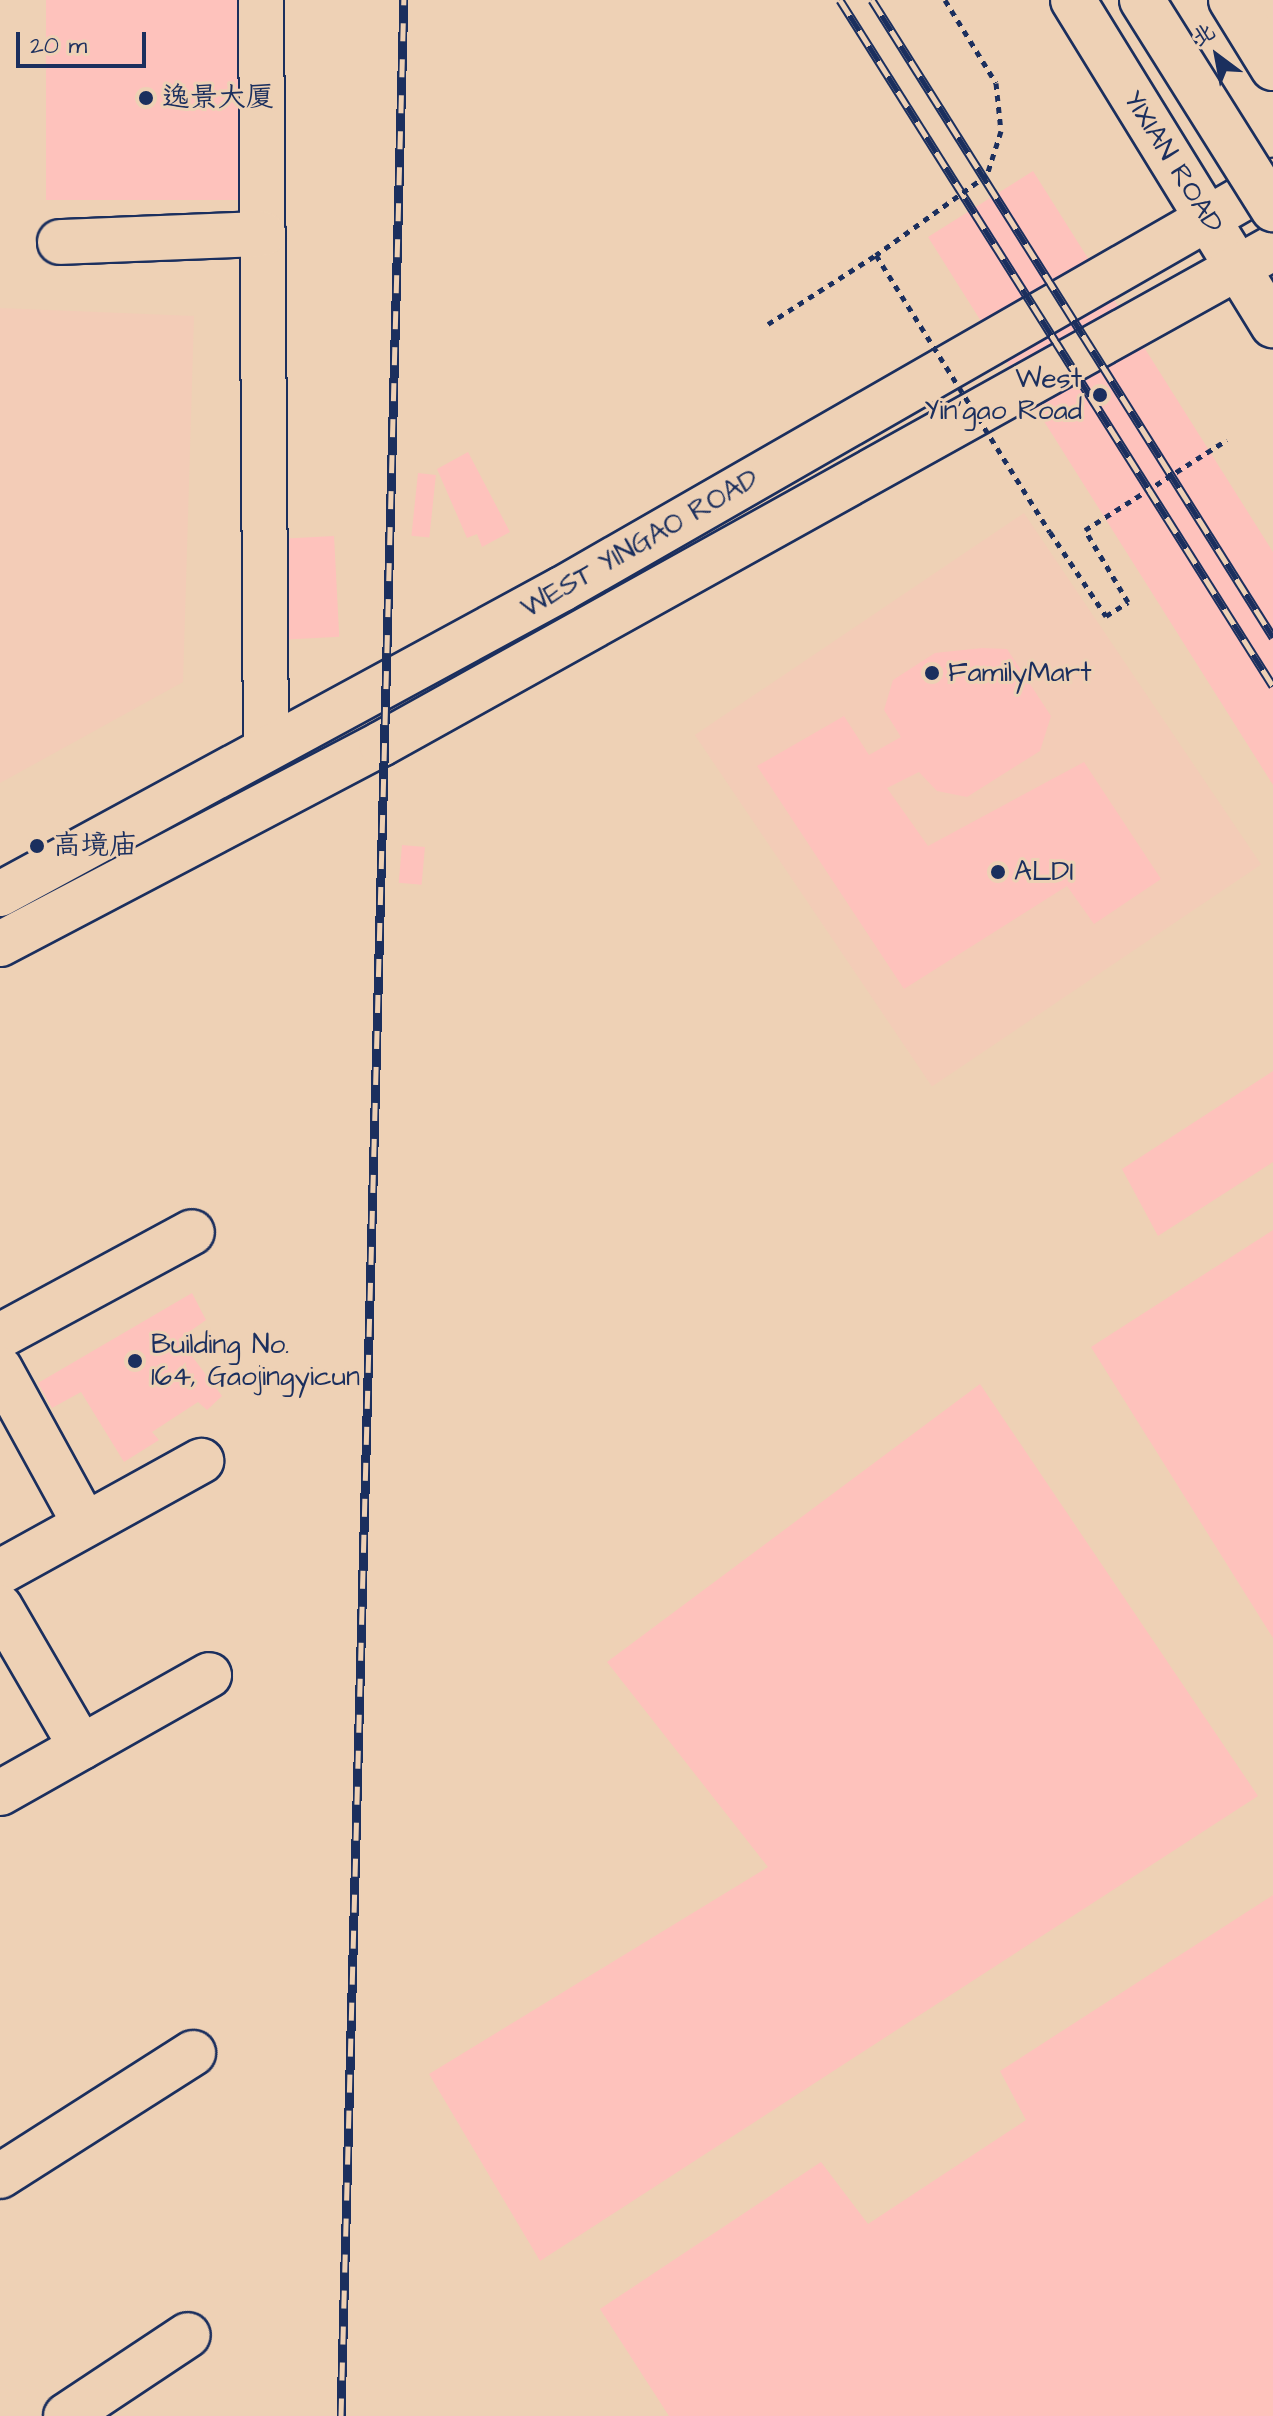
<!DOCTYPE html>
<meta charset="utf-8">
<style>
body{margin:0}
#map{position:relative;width:1273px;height:2416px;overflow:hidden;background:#eed1b5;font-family:"Architects Daughter","LXGW WenKai TC",sans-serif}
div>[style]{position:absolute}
.built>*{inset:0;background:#f3ccb7;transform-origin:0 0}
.building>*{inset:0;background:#fec2bc;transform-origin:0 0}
.path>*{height:5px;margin-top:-2.5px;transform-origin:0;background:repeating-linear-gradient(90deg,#1b2f5e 0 6px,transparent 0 12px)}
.roads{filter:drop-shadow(2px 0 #1b2f5e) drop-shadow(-2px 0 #1b2f5e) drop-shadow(0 2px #1b2f5e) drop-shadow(0 -2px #1b2f5e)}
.minor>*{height:44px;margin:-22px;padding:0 22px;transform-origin:22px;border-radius:22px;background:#eed1b5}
.major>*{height:44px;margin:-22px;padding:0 22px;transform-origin:22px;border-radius:22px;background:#eed1b5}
.highway>*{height:44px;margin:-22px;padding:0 22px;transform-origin:22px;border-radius:22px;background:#eed1b5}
.rail>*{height:9px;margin-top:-4.5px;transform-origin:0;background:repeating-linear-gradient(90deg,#eed1b5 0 18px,#1b2f5e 0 36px);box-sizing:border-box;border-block:2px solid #1b2f5e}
.path-bridge>*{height:5px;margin-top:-2.5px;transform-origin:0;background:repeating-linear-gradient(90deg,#1b2f5e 0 6px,transparent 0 12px)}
.bridges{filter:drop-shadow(2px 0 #1b2f5e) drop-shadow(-2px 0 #1b2f5e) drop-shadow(0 2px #1b2f5e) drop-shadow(0 -2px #1b2f5e)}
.highway-bridge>*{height:44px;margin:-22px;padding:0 22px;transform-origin:22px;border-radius:22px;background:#eed1b5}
.dots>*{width:22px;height:22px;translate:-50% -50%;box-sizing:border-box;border:4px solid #eed1b5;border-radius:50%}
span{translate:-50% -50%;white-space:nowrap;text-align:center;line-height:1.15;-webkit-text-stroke:6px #eed1b5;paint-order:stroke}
.poi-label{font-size:28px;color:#1b2f5e}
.left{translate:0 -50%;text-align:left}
.right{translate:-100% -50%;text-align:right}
.street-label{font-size:28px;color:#1b2f5e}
.north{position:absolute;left:1177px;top:16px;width:80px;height:80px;-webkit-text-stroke:6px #eed1b5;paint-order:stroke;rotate:328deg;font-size:22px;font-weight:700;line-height:32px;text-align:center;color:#1b2f5e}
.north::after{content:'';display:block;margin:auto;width:28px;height:36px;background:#1b2f5e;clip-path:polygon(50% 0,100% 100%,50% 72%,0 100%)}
.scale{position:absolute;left:16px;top:32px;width:130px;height:36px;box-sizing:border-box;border:4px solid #1b2f5e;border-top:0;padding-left:10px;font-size:24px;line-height:28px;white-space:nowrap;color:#1b2f5e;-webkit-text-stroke:6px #eed1b5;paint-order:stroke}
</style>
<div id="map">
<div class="built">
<div style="clip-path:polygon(0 308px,194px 316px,183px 682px,0 783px)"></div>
<div style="left:1024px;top:513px;width:424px;height:397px;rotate:56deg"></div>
</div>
<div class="building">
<div style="left:46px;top:0;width:204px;height:200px"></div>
<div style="clip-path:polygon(1033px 171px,1273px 552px,1273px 785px,928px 237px)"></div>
<div style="clip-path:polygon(468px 452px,510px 532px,482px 547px,477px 534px,467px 538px,437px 469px)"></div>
<div style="left:418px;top:473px;width:18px;height:63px;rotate:6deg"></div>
<div style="left:334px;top:536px;width:101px;height:52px;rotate:87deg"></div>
<div style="clip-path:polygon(982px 648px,1007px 649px,1051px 716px,1040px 751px,967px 797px,937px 791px,919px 772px,887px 788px,928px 846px,1084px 762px,1161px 879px,1094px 924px,1067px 886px,904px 989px,757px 766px,844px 716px,869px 755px,901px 737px,884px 710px,893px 680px,935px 653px)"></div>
<div style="left:402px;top:845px;width:23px;height:38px;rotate:5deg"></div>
<div style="clip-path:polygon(1273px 1071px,1273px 1162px,1158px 1236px,1122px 1169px)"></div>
<div style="clip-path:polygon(1273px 1230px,1273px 1638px,1091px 1347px)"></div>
<div style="clip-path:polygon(192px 1293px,206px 1320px,179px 1339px,222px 1396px,207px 1410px,198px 1402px,152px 1432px,159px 1440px,124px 1462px,81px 1392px,52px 1408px,38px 1383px)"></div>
<div style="clip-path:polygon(980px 1384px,1258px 1796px,540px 2261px,429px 2074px,768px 1867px,607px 1662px)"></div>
<div style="clip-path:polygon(1273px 1895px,1273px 2416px,669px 2416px,600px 2309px,821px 2162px,868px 2224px,1026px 2120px,1000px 2071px)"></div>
</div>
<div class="path">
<div style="left:768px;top:324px;width:128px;rotate:-32.6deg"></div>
<div style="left:1050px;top:532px;width:101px;rotate:56.3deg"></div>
<div style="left:1106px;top:616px;width:26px;rotate:-32deg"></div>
<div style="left:1128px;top:602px;width:84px;rotate:-120.8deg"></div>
<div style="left:1085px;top:530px;width:168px;rotate:-32.4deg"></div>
</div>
<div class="roads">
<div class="minor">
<div style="left:261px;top:0;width:749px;rotate:89.62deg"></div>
<div style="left:60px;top:242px;width:203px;rotate:-2.3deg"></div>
<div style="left:0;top:1336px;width:218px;rotate:-28.4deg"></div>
<div style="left:0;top:1369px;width:177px;rotate:61.3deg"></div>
<div style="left:0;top:1572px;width:230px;rotate:-28.9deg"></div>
<div style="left:0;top:1607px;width:162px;rotate:59.9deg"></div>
<div style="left:0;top:1793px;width:240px;rotate:-29.4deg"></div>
<div style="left:0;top:2176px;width:229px;rotate:-32.5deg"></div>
<div style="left:66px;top:2416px;width:146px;rotate:-33.6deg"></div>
</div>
<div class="major">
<div style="left:1073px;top:0;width:382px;rotate:58.4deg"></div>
<div style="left:1267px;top:0;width:11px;rotate:56deg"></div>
<div style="left:0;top:894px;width:639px;rotate:-28.49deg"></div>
<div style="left:562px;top:589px;width:820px;rotate:-29.85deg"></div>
<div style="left:0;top:944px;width:430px;rotate:-27.7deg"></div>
<div style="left:381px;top:744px;width:1021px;rotate:-29.08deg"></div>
</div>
<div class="highway">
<div style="left:1231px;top:0;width:80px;rotate:58.3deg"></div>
</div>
</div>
<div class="rail">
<div style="left:840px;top:0;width:811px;rotate:57.74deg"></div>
<div style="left:872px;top:0;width:753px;rotate:57.81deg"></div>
<div style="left:341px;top:2416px;width:2417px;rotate:-88.51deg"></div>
</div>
<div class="path-bridge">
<div style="left:945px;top:0;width:97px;rotate:58.4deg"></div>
<div style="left:996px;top:83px;width:48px;rotate:84.1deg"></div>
<div style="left:1001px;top:131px;width:46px;rotate:107.7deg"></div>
<div style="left:987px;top:175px;width:137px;rotate:144.2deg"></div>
<div style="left:876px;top:255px;width:327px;rotate:57.9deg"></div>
</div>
<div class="bridges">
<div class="highway-bridge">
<div style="left:1142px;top:0;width:247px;rotate:57.9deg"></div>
</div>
</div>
<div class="dots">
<div style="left:146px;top:98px;background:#1b2f5e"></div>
<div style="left:1100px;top:395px;background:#1b2f5e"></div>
<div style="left:932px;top:673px;background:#1b2f5e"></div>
<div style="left:37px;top:846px;background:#1b2f5e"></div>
<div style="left:998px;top:872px;background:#1b2f5e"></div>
<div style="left:135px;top:1361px;background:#1b2f5e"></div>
</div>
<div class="poi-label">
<span class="left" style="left:162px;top:98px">逸景大厦</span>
<span class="right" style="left:1082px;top:395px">West<br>Yin'gao Road</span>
<span class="left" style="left:948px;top:673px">FamilyMart</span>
<span class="left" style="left:53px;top:846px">高境庙</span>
<span class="left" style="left:1014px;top:872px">ALDI</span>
<span class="left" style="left:151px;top:1361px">Building No.<br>164, Gaojingyicun</span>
</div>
<div class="street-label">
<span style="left:1173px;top:162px;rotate:58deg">YIXIAN ROAD</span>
<span style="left:640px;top:544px;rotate:-30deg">WEST YINGAO ROAD</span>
</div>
<div class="north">北</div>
<div class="scale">20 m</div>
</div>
